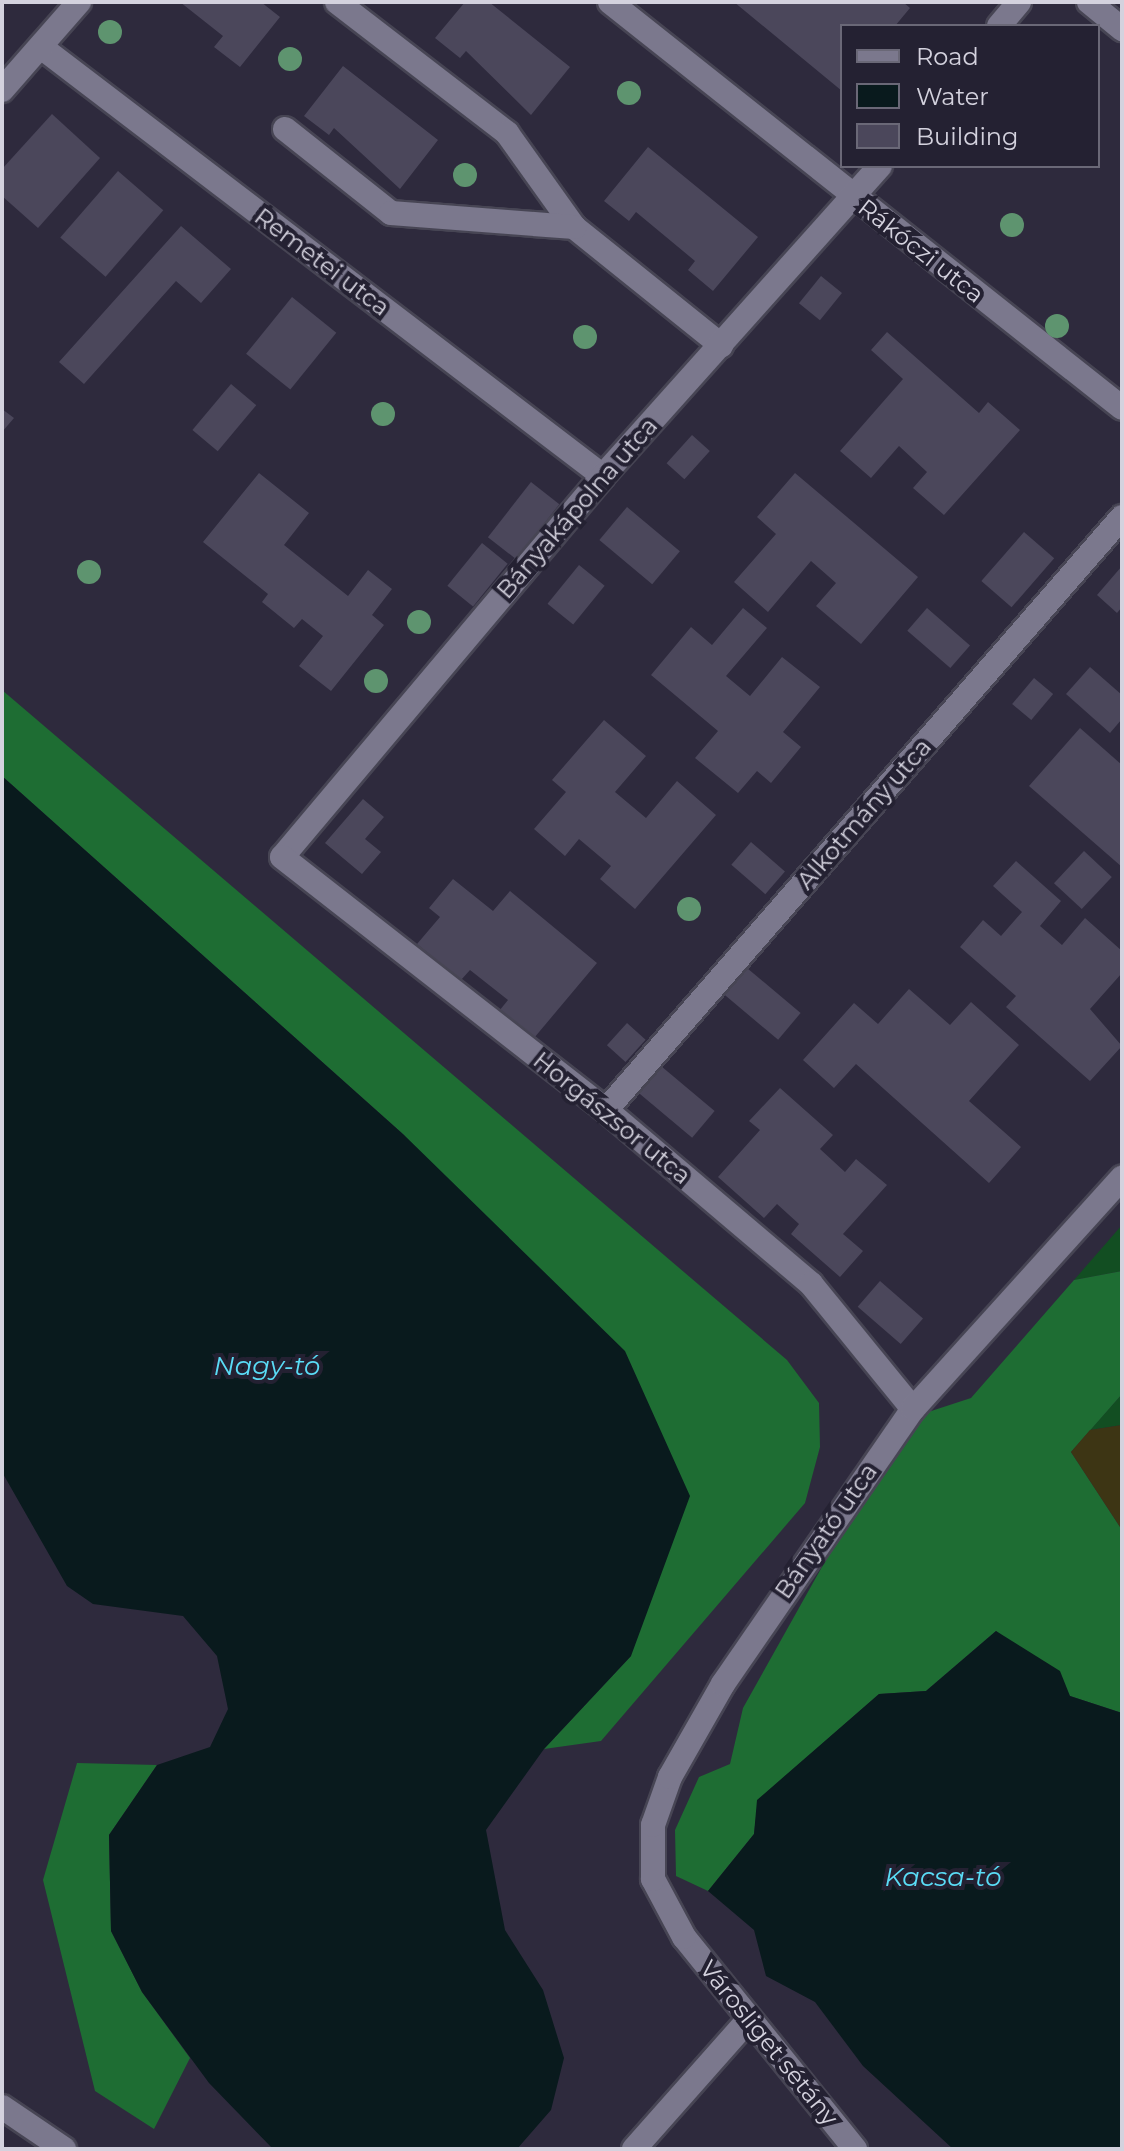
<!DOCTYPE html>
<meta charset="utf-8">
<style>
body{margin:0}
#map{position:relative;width:1124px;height:2151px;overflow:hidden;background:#2e2a3d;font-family:Montserrat,sans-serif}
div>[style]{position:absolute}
.green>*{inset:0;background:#124e22}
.forest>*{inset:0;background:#1e6d33}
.sand>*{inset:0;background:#3d3514}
.water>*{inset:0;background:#091a1d}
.building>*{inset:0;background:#4b475b;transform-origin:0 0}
.roads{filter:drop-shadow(2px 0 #474554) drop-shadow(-2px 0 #474554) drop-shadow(0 2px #474554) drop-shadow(0 -2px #474554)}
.minor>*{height:24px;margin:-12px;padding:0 12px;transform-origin:12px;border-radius:12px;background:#7b788d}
.trees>*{width:24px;height:24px;margin:-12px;border-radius:50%;background:#5e946f}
span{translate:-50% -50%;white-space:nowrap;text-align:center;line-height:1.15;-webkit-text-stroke:8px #242132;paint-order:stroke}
.street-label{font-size:24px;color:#d4d2de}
.water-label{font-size:26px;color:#5adcf6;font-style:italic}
.frame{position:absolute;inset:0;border:4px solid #d4d2de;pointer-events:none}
.legend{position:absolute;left:840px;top:24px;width:260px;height:144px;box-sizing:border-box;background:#242132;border:2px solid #6a6877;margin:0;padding:10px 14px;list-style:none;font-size:24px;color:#d4d2de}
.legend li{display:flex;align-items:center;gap:16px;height:40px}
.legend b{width:40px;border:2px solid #6a6877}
</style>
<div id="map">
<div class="green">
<div style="clip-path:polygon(1122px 1225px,1122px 1271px,1074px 1280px)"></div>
<div style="clip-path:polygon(1122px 1394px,1122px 1425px,1090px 1430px)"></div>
</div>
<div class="forest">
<div style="clip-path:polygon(2px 690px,787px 1360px,819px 1403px,820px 1447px,805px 1503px,601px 1741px,544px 1749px,631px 1656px,404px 1135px,2px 776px)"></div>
<div style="clip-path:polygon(1122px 1271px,1122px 1394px,1071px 1452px,1122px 1530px,1122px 1713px,1070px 1696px,996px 1631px,926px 1691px,879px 1694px,758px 1800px,754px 1834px,708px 1891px,676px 1876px,675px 1830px,699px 1777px,730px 1764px,743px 1708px,851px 1515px,919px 1415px,971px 1398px,1074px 1280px)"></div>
<div style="clip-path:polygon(77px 1763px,157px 1765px,109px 1835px,111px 1931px,142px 1992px,190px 2058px,154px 2129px,95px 2091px,43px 1880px)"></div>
</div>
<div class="sand">
<div style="clip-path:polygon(1122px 1425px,1122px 1530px,1071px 1452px,1090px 1430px)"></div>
</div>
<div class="water">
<div style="clip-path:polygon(2px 776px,404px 1135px,625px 1351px,690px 1496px,631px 1656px,544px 1749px,486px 1830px,505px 1930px,543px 1990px,564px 2058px,551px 2110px,517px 2149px,273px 2149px,209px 2083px,142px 1992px,111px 1931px,109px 1835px,157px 1765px,210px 1747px,228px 1709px,217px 1656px,183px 1616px,93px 1604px,67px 1586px,2px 1472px)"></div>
<div style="clip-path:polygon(996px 1631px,1060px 1671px,1070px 1696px,1122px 1713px,1122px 2149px,953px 2149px,863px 2066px,815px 2002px,766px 1976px,754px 1930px,708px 1891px,754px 1834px,757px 1800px,879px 1694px,926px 1691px)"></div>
</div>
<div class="building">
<div style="clip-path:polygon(180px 2px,261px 2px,280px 17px,240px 67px,214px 47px,223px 36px)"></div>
<div style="clip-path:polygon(465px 2px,489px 2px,570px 67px,531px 115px,466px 51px,460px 58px,435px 38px)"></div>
<div style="clip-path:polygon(734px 2px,903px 2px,910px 8px,895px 26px,842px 26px,842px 91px)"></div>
<div style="clip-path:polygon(343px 66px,438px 140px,400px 189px,334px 128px,329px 135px,304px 116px)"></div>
<div style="clip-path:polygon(52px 114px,100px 158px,38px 228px,2px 196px,2px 169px)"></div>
<div style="clip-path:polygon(648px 147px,758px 237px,713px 291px,688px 270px,695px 261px,636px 212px,629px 221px,604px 201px)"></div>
<div style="left:118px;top:171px;width:60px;height:88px;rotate:41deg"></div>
<div style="clip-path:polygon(181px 226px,231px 269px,201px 303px,176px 281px,84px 384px,59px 362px)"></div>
<div style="left:821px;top:276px;width:27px;height:35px;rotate:39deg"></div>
<div style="left:292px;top:297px;width:57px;height:73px;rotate:39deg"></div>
<div style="clip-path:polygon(887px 332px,979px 413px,988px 402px,1020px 430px,944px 515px,913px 488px,927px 472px,899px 446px,871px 478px,840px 451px,903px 379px,871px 350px)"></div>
<div style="left:231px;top:384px;width:33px;height:60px;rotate:40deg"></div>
<div style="clip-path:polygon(2px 409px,14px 418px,2px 432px)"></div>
<div style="left:692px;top:435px;width:24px;height:38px;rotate:42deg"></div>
<div style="clip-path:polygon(259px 473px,309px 513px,284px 545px,348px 596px,368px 570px,392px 589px,372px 615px,384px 625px,331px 691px,299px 666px,323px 636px,302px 619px,294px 628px,262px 602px,268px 594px,203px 542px)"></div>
<div style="clip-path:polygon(795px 473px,918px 577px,861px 644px,816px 606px,836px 583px,811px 561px,768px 612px,734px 582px,776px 534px,757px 517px)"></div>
<div style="left:531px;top:482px;width:36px;height:70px;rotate:38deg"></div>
<div style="left:627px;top:507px;width:69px;height:43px;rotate:40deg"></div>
<div style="left:1024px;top:532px;width:40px;height:65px;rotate:41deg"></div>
<div style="left:482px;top:543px;width:33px;height:55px;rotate:39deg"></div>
<div style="left:579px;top:565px;width:33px;height:50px;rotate:39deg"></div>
<div style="clip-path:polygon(1122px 566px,1122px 607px,1117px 613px,1097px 595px)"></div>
<div style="clip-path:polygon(743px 608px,767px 628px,726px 676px,750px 696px,782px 657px,820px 687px,783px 732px,801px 747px,771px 783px,757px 771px,738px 793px,695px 758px,718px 731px,651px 675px,691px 627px,712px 645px)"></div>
<div style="left:927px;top:608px;width:57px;height:30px;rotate:41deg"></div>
<div style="clip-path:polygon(1090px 667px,1122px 695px,1122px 719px,1110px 733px,1066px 694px)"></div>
<div style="left:1034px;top:678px;width:25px;height:34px;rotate:40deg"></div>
<div style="clip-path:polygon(604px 720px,646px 756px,615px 792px,646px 818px,677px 781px,716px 815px,635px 909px,600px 879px,611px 866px,579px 839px,565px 856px,534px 829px,566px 792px,552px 780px)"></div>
<div style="clip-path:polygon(1080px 728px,1122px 765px,1122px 867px,1029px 786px)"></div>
<div style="clip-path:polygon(363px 799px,384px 817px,365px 839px,381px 852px,362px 874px,325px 843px)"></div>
<div style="left:751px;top:842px;width:45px;height:30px;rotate:41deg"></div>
<div style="left:1084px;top:851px;width:38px;height:44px;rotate:43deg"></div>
<div style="clip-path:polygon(1016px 861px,1061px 901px,1040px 926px,1062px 945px,1085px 918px,1122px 951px,1122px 973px,1090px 1009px,1122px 1046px,1090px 1081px,1006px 1007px,1016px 996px,960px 947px,983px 920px,1001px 936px,1022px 912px,993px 886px)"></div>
<div style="clip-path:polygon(453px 879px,493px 911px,510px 891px,597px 963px,529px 1044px,495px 1016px,508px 1000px,470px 970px,461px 980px,417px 944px,440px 917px,429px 908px)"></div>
<div style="left:747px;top:968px;width:70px;height:35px;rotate:40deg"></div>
<div style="clip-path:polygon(909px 989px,950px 1025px,971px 1002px,1019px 1045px,969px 1101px,1021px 1147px,989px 1183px,856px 1064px,834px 1088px,803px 1060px,854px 1003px,878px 1024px)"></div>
<div style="left:627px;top:1023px;width:25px;height:30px;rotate:42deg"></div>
<div style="left:661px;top:1066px;width:70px;height:35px;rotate:40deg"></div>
<div style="clip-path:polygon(780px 1088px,833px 1135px,820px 1149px,845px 1172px,856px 1159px,887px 1185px,843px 1234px,863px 1251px,840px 1277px,791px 1234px,799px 1224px,777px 1204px,764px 1218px,718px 1177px,760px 1130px,749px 1121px)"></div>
<div style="left:880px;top:1281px;width:57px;height:34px;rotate:41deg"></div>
</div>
<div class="roads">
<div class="minor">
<div style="left:337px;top:2px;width:215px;rotate:37.6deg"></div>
<div style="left:507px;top:133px;width:115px;rotate:54.5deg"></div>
<div style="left:574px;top:227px;width:189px;rotate:38.8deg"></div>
<div style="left:610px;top:2px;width:653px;rotate:38.41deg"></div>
<div style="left:1089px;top:2px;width:43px;rotate:39.3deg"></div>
<div style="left:999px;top:26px;width:31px;rotate:-50deg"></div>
<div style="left:41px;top:47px;width:707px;rotate:37.36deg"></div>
<div style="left:2px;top:90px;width:117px;rotate:-48.8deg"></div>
<div style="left:285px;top:129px;width:135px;rotate:38.4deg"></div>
<div style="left:391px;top:213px;width:184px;rotate:4.4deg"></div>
<div style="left:880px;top:166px;width:416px;rotate:131.8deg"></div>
<div style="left:603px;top:476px;width:498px;rotate:130.1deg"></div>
<div style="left:282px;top:857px;width:411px;rotate:38deg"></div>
<div style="left:606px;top:1110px;width:269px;rotate:40.3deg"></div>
<div style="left:811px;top:1284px;width:161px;rotate:50.8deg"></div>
<div style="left:606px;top:1110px;width:786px;rotate:-48.97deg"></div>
<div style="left:2px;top:2107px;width:75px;rotate:34.1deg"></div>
<div style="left:634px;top:2149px;width:174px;rotate:-48.5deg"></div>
<div style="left:855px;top:2149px;width:272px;rotate:-128.9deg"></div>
<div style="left:684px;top:1937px;width:66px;rotate:-118.1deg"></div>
<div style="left:653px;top:1879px;width:54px;rotate:-90deg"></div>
<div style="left:653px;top:1825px;width:51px;rotate:-70.5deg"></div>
<div style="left:670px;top:1777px;width:107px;rotate:-60.3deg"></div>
<div style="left:723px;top:1684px;width:334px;rotate:-55.4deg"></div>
<div style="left:913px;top:1409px;width:312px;rotate:-47.9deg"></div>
</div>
</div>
<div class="trees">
<div style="left:110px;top:32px"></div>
<div style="left:290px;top:59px"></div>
<div style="left:629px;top:93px"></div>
<div style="left:465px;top:175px"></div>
<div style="left:1012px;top:225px"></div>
<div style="left:1057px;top:326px"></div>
<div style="left:585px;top:337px"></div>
<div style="left:383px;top:414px"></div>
<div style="left:89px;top:572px"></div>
<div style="left:419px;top:622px"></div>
<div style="left:376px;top:681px"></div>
<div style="left:689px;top:909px"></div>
</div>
<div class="street-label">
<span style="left:921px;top:251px;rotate:38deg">Rákóczi utca</span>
<span style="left:322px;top:262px;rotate:37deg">Remetei utca</span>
<span style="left:577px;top:508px;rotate:-49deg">Bányakápolna utca</span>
<span style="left:864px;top:814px;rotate:-49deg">Alkotmány utca</span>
<span style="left:612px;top:1118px;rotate:39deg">Horgászsor utca</span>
<span style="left:826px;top:1531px;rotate:-55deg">Bányató utca</span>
<span style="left:769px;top:2043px;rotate:51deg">Városliget sétány</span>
</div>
<div class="water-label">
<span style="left:267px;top:1367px">Nagy-tó</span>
<span style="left:943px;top:1878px">Kacsa-tó</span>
</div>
<div class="frame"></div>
<ul class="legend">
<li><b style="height:10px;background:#7b788d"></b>Road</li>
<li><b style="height:22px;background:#091a1d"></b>Water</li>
<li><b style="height:22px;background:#4b475b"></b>Building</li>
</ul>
</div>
